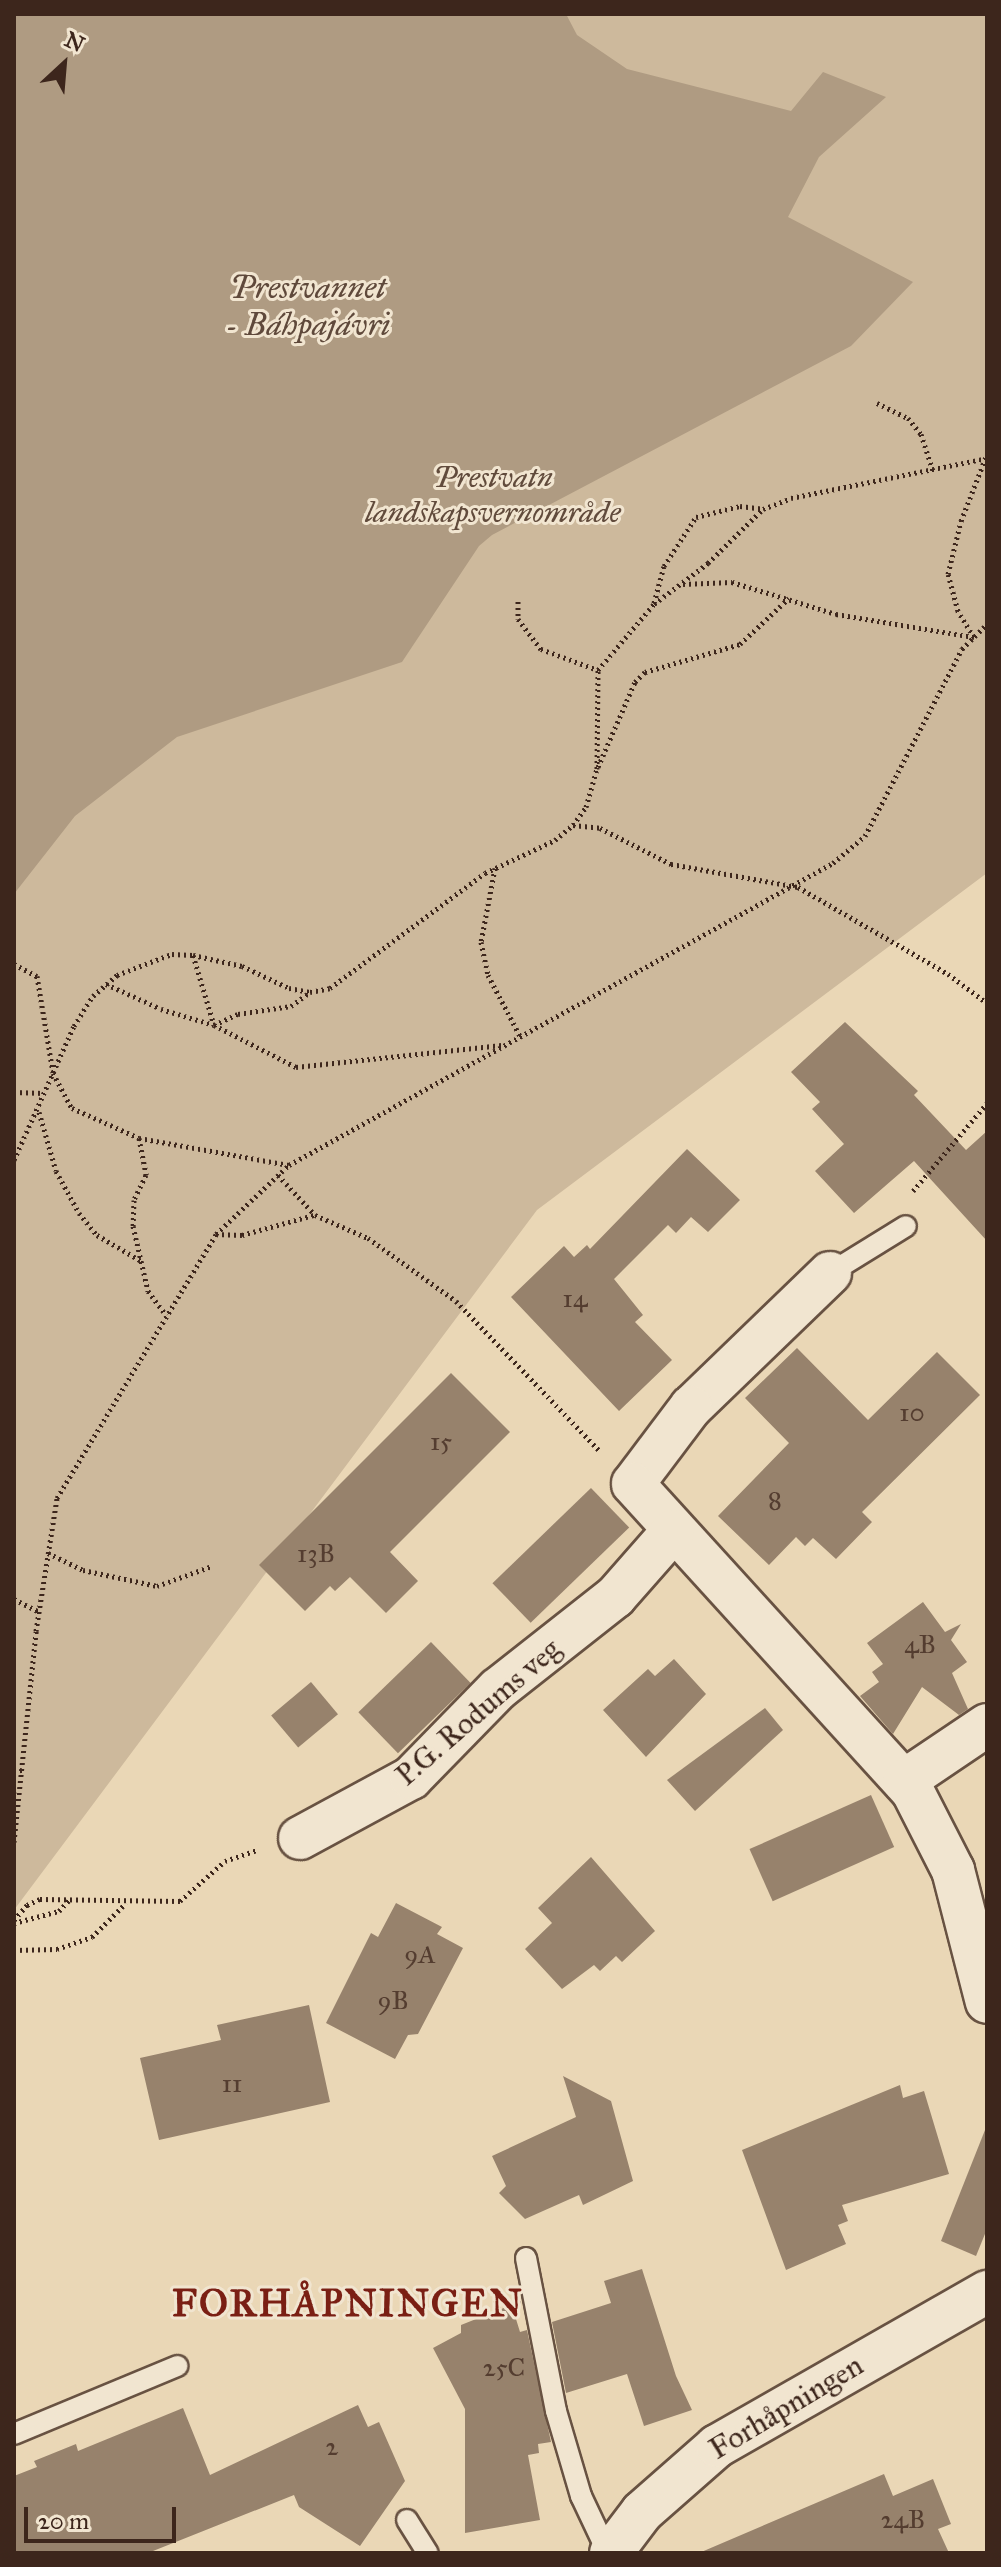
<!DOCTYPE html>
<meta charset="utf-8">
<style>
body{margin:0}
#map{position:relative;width:1001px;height:2567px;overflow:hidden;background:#ead7b6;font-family:"IM FELL Great Primer",serif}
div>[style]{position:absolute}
.green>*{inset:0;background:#cdb99c}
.water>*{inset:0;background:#af9b82}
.building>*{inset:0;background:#97826c;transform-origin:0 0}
.path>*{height:5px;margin-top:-2.5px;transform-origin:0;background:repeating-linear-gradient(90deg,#3d261c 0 2px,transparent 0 6px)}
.roads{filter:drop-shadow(2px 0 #685242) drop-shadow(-2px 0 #685242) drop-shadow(0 2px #685242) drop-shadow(0 -2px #685242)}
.service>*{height:20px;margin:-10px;padding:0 10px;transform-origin:10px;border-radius:10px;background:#f1e5d0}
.minor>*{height:42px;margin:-21px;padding:0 21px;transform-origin:21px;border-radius:21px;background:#f1e5d0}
span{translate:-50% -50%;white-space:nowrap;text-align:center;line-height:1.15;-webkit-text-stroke:6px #f1e5d0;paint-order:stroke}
.number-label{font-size:26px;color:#543d30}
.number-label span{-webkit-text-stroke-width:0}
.park-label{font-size:30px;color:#614b3c;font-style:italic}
.street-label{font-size:30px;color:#3d261c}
.water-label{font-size:32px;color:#5f493b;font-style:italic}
.district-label{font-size:38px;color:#7a1f14;font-weight:700;letter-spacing:2px}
.frame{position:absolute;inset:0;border:16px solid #3d261c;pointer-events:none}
.north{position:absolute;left:24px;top:24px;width:80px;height:80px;-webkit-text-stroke:6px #f1e5d0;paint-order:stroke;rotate:26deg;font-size:22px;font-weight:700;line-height:32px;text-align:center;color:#3d261c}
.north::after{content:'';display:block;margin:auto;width:28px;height:36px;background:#3d261c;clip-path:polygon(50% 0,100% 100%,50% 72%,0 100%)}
.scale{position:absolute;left:24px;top:2507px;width:152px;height:36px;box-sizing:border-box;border:4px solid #3d261c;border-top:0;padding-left:10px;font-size:24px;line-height:28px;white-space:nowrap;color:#3d261c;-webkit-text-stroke:6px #f1e5d0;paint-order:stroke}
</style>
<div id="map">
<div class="green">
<div style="clip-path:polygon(14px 14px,987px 14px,987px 873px,537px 1210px,14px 1910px)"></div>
</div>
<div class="water">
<div style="clip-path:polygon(14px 14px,566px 14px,577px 35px,627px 69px,791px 111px,823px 72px,886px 97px,819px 157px,788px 217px,913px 282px,851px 346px,492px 535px,479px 546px,402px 662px,177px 737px,75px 816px,14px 894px)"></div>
</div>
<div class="building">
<div style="clip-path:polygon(845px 1022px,918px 1091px,914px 1095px,966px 1150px,987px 1131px,987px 1241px,914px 1161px,854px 1213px,815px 1171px,844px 1144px,812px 1109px,820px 1102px,791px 1072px)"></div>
<div style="clip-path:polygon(687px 1149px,740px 1200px,708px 1232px,691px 1217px,676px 1233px,668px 1225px,614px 1279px,643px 1315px,635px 1322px,672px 1360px,619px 1411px,511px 1297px,564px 1246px,574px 1257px,587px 1245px,590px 1249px)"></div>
<div style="clip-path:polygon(797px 1348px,868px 1420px,937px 1352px,980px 1395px,862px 1512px,872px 1522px,836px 1559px,813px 1538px,805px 1546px,796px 1537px,769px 1565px,718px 1516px,789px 1443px,745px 1398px)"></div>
<div style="clip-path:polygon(451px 1373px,510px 1432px,390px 1552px,418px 1581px,386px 1613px,350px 1577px,335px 1591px,330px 1586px,305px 1611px,259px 1565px)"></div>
<div style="left:591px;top:1488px;width:55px;height:137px;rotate:46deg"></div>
<div style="clip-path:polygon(923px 1602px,945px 1632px,961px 1624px,951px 1640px,967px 1662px,952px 1673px,968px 1709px,959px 1715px,922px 1687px,893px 1734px,860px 1696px,879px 1682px,872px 1672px,883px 1664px,867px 1643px)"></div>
<div style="left:431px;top:1642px;width:57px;height:101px;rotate:46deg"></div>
<div style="clip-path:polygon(674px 1659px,706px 1694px,646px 1757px,603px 1710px,648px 1669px,655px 1676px)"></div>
<div style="left:311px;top:1682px;width:42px;height:52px;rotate:50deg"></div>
<div style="clip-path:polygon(765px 1708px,783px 1730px,695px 1811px,667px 1780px)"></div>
<div style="left:871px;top:1795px;width:57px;height:133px;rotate:66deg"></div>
<div style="clip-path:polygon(591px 1857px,655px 1931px,622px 1962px,616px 1956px,600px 1971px,594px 1965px,562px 1989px,525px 1949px,552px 1923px,538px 1908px)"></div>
<div style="clip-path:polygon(396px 1903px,442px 1927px,437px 1934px,463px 1948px,418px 2034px,408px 2035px,395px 2059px,326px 2023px,371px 1933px,378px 1937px)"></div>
<div style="clip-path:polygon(309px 2005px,330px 2102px,159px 2140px,140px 2058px,221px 2040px,217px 2025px)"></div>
<div style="clip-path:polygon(563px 2076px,611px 2101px,633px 2181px,583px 2205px,579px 2195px,525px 2219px,499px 2193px,506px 2186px,492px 2156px,576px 2117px)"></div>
<div style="clip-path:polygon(900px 2085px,903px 2098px,924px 2091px,949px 2174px,842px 2205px,848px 2221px,838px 2225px,846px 2244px,786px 2270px,742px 2150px)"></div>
<div style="clip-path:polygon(985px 2130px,987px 2229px,976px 2256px,941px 2241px)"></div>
<div style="clip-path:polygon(642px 2269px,676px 2376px,692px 2410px,644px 2426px,627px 2374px,566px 2393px,552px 2322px,611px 2303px,604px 2281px)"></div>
<div style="clip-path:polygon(521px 2301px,516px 2319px,520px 2332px,527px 2330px,551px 2442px,538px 2444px,539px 2453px,528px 2455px,540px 2520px,465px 2533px,465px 2409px,433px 2348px,461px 2333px,461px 2325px)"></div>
<div style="clip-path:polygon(358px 2405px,368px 2427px,379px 2422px,405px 2481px,360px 2546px,299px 2507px,294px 2495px,148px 2553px,14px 2553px,14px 2476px,37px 2467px,34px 2461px,76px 2444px,78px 2451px,183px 2408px,210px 2475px)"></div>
<div style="clip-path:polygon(884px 2474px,893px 2496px,933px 2479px,951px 2524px,938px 2529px,949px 2553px,699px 2553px)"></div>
</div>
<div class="path">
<div style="left:877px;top:403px;width:34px;rotate:26deg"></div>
<div style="left:908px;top:418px;width:21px;rotate:51deg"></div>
<div style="left:921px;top:434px;width:40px;rotate:72deg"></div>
<div style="left:683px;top:584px;width:49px;rotate:-2.3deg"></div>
<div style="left:732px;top:582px;width:109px;rotate:17.1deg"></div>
<div style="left:836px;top:614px;width:140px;rotate:9.5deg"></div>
<div style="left:974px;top:637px;width:31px;rotate:-122deg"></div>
<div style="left:958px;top:611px;width:38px;rotate:-105deg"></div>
<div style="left:948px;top:574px;width:55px;rotate:-76.2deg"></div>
<div style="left:961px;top:521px;width:69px;rotate:-68.7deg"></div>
<div style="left:518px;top:601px;width:18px;rotate:90deg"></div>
<div style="left:518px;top:619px;width:38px;rotate:53deg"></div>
<div style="left:541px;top:649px;width:61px;rotate:20.2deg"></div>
<div style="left:654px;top:603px;width:38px;rotate:-75deg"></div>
<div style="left:664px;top:566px;width:59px;rotate:-56.9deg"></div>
<div style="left:696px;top:517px;width:45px;rotate:-14deg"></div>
<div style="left:740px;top:506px;width:23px;rotate:7deg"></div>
<div style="left:598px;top:767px;width:93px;rotate:-66.5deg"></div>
<div style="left:635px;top:682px;width:14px;rotate:-45deg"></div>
<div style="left:645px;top:672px;width:99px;rotate:-16.4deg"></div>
<div style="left:740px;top:644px;width:67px;rotate:-43.2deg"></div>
<div style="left:573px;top:825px;width:27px;rotate:6deg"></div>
<div style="left:600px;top:828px;width:80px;rotate:26.9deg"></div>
<div style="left:671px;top:864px;width:129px;rotate:10.3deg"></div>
<div style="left:798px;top:887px;width:173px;rotate:30.1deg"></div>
<div style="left:948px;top:974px;width:49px;rotate:36.6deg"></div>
<div style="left:495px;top:868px;width:75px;rotate:100.7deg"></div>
<div style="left:481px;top:942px;width:34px;rotate:78deg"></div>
<div style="left:488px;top:975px;width:69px;rotate:62.3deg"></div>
<div style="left:193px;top:955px;width:73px;rotate:73.3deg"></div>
<div style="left:214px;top:1025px;width:26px;rotate:-25deg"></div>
<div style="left:238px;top:1014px;width:54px;rotate:-8.6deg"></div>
<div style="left:291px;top:1006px;width:22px;rotate:-36deg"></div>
<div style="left:14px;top:964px;width:26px;rotate:28deg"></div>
<div style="left:37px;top:976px;width:98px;rotate:80.6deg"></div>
<div style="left:53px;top:1073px;width:40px;rotate:62deg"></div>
<div style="left:72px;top:1108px;width:73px;rotate:24.1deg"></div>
<div style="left:139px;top:1138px;width:152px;rotate:10.2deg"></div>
<div style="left:106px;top:984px;width:60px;rotate:24.4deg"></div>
<div style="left:161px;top:1009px;width:55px;rotate:16.8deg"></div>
<div style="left:214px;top:1025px;width:92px;rotate:27.1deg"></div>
<div style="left:296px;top:1067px;width:207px;rotate:-6.1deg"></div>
<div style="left:14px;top:1092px;width:30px;rotate:2deg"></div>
<div style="left:39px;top:1112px;width:61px;rotate:73.9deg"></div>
<div style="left:56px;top:1171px;width:48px;rotate:61.3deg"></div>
<div style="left:79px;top:1213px;width:28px;rotate:51deg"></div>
<div style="left:97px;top:1235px;width:53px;rotate:30.4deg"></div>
<div style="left:139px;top:1138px;width:38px;rotate:79deg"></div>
<div style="left:146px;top:1175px;width:28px;rotate:116deg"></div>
<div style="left:134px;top:1200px;width:26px;rotate:92deg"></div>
<div style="left:133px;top:1226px;width:67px;rotate:77deg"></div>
<div style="left:148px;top:1291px;width:30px;rotate:53deg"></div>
<div style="left:14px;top:1160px;width:147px;rotate:-65.9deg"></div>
<div style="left:74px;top:1026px;width:36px;rotate:-58deg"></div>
<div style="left:93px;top:996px;width:32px;rotate:-41deg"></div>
<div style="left:117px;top:975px;width:59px;rotate:-20.9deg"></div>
<div style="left:172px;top:954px;width:21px;rotate:3deg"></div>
<div style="left:193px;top:955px;width:50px;rotate:12.7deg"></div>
<div style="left:242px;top:966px;width:52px;rotate:25.1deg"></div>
<div style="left:289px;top:988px;width:21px;rotate:11deg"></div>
<div style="left:310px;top:992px;width:20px;rotate:-11deg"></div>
<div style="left:330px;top:988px;width:193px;rotate:-36.6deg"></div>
<div style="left:485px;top:873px;width:77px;rotate:-25.2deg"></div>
<div style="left:555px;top:840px;width:23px;rotate:-40deg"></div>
<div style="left:573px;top:825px;width:22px;rotate:-54deg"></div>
<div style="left:586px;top:807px;width:40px;rotate:-74deg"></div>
<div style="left:597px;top:769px;width:99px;rotate:-89.4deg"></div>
<div style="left:598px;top:670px;width:87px;rotate:-49.7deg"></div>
<div style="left:654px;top:604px;width:68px;rotate:-37.2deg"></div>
<div style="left:708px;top:563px;width:77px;rotate:-44.5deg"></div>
<div style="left:763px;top:509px;width:30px;rotate:-21deg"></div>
<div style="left:791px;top:498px;width:200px;rotate:-11.5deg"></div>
<div style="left:278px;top:1175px;width:54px;rotate:47.2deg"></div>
<div style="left:315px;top:1215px;width:58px;rotate:23.5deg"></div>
<div style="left:368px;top:1238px;width:108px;rotate:35.6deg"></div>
<div style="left:456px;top:1301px;width:207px;rotate:46.2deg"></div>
<div style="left:913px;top:1191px;width:115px;rotate:-49.9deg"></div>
<div style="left:216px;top:1234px;width:26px;rotate:2deg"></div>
<div style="left:242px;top:1235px;width:75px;rotate:-15.5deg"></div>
<div style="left:48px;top:1553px;width:39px;rotate:26deg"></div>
<div style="left:83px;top:1570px;width:76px;rotate:12.2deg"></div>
<div style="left:157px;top:1586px;width:59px;rotate:-20deg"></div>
<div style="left:14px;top:1599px;width:28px;rotate:27deg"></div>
<div style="left:14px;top:1769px;width:11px;rotate:10deg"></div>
<div style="left:14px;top:1842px;width:212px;rotate:-84deg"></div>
<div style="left:36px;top:1631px;width:135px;rotate:-81deg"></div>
<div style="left:57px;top:1498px;width:308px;rotate:-58.9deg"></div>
<div style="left:216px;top:1234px;width:100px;rotate:-43.4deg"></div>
<div style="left:289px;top:1165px;width:622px;rotate:-29.04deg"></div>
<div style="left:833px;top:863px;width:42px;rotate:-40.2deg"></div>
<div style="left:865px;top:836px;width:211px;rotate:-62.6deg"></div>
<div style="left:962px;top:649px;width:35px;rotate:-45deg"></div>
<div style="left:14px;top:1920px;width:20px;rotate:-49deg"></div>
<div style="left:27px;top:1905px;width:14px;rotate:-25deg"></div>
<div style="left:40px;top:1899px;width:140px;rotate:0.8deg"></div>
<div style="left:180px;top:1901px;width:60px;rotate:-41.6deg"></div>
<div style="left:225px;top:1861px;width:34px;rotate:-19deg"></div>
<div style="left:14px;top:1923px;width:47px;rotate:-14.9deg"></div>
<div style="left:59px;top:1911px;width:16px;rotate:-47deg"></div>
<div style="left:14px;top:1950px;width:43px;rotate:-1.3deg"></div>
<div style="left:57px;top:1949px;width:37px;rotate:-19deg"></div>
<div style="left:92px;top:1937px;width:48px;rotate:-45deg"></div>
</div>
<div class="roads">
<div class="service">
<div style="left:830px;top:1273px;width:89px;rotate:-31.7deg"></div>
<div style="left:526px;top:2258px;width:156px;rotate:78.9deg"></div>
<div style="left:556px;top:2411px;width:89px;rotate:73.6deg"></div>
<div style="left:581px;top:2496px;width:63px;rotate:64.7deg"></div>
<div style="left:14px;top:2434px;width:177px;rotate:-22.6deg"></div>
<div style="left:407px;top:2520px;width:39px;rotate:58deg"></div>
</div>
<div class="minor">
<div style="left:830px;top:1273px;width:193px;rotate:136deg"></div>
<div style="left:691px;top:1407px;width:96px;rotate:127deg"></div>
<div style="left:633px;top:1484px;width:416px;rotate:47.7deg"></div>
<div style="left:913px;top:1792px;width:88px;rotate:62.9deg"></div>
<div style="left:953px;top:1870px;width:136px;rotate:75.6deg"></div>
<div style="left:904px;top:1781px;width:100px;rotate:-34deg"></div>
<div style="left:300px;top:1838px;width:126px;rotate:-28.4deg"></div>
<div style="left:411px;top:1778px;width:124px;rotate:-45.7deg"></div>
<div style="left:498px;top:1689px;width:149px;rotate:-38.2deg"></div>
<div style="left:615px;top:1597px;width:88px;rotate:-48.7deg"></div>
<div style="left:611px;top:2553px;width:51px;rotate:-52.9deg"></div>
<div style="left:642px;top:2512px;width:100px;rotate:-41.3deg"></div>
<div style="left:717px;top:2446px;width:311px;rotate:-29.7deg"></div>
</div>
</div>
<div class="number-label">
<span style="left:575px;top:1299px">14</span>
<span style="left:912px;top:1413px">10</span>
<span style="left:441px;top:1442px">15</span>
<span style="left:775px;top:1501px">8</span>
<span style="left:316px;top:1554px">13B</span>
<span style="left:920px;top:1645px">4B</span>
<span style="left:420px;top:1955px">9A</span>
<span style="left:393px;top:2001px">9B</span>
<span style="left:232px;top:2084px">11</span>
<span style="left:504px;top:2368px">25C</span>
<span style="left:332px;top:2447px">2</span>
<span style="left:903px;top:2520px">24B</span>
</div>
<div class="park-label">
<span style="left:493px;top:494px">Prestvatn<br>landskapsvernområde</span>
</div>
<div class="street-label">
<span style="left:478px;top:1712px;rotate:-41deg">P.G. Rodums veg</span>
<span style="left:786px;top:2407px;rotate:-31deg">Forhåpningen</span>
</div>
<div class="water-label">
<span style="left:308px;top:307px">Prestvannet<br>- Báhpajávri</span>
</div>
<div class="district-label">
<span style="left:348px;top:2304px">FORHÅPNINGEN</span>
</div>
<div class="frame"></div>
<div class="north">N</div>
<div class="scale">20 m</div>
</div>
